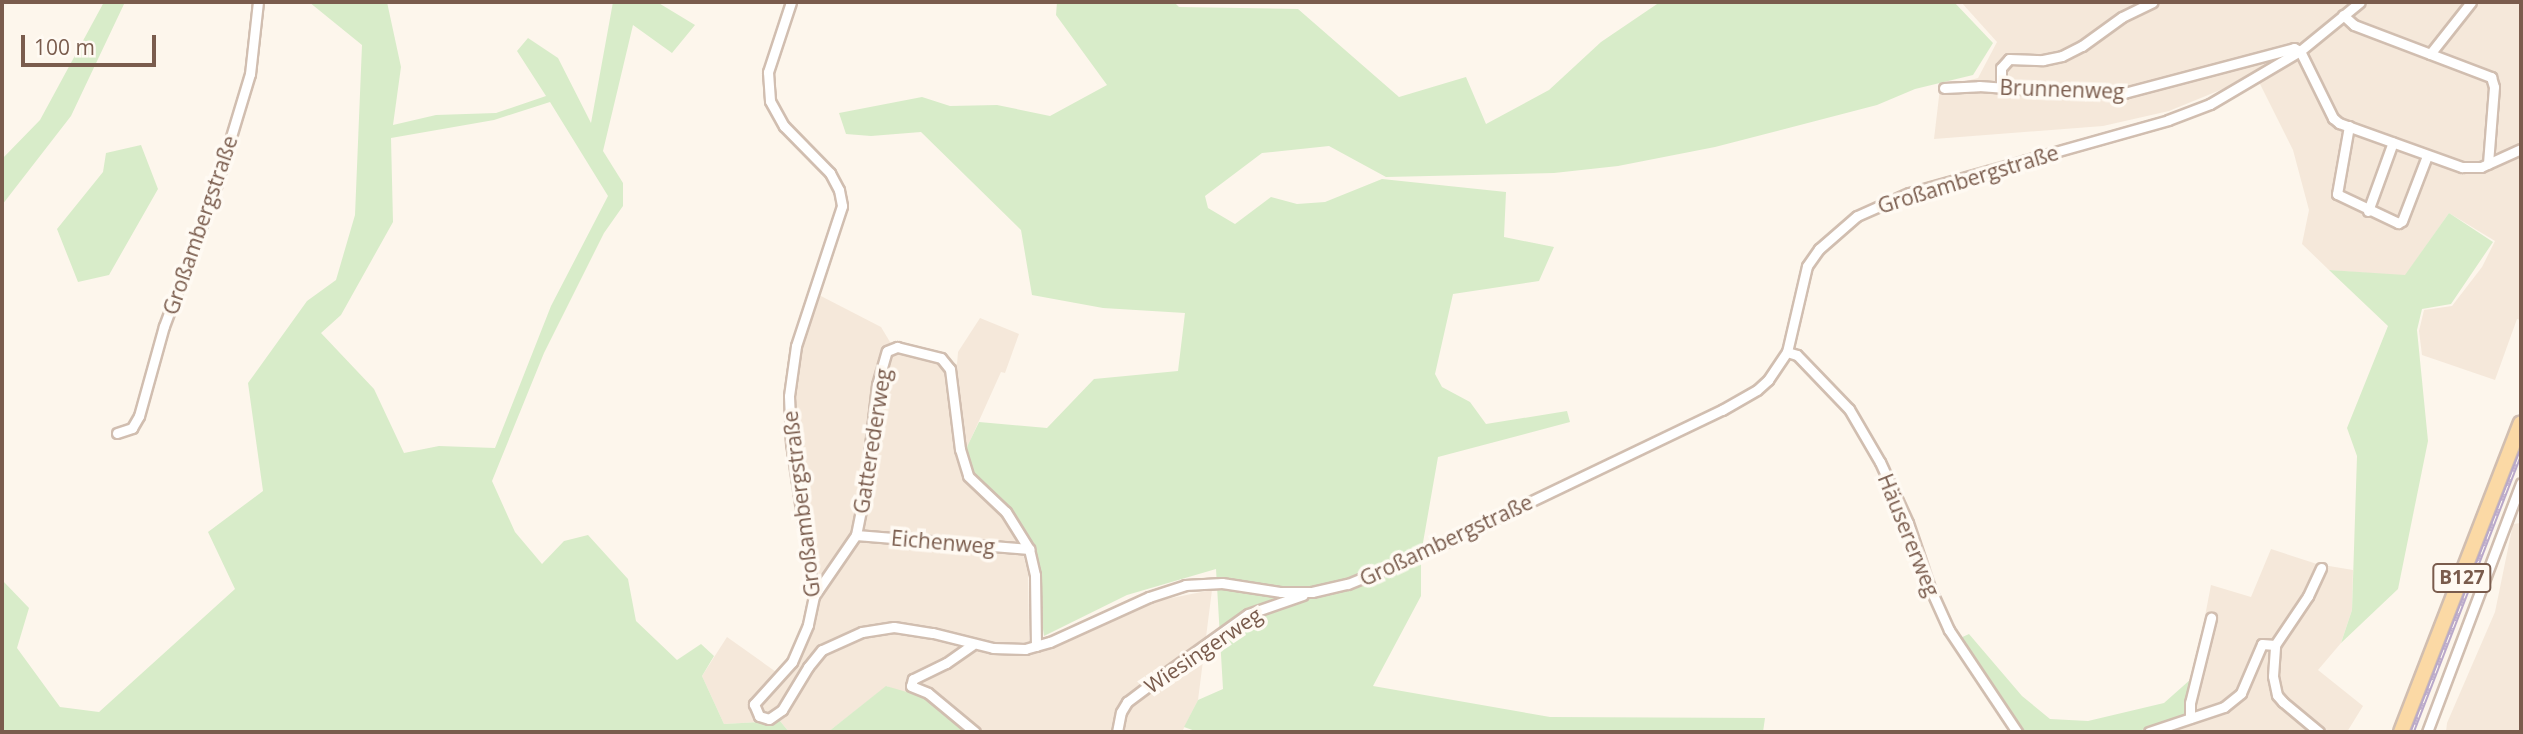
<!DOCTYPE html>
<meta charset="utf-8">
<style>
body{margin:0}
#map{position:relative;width:2523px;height:734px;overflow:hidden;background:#fdf6ec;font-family:"Open Sans",sans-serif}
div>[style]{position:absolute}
.residential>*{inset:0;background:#f5e8da}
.green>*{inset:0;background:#d8ecc9}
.roads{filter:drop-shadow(2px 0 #d1beb0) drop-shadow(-2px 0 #d1beb0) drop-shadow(0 2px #d1beb0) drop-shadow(0 -2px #d1beb0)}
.street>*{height:9px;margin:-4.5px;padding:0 4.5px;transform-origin:4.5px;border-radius:4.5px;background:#fff}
.primary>*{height:14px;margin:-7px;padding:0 7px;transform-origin:7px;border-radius:7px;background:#fbd9a5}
.rail>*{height:5px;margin-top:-2.5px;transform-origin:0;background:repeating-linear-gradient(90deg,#fffaf3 0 8px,#b9a8c9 0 16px);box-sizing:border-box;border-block:2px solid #b9a8c9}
span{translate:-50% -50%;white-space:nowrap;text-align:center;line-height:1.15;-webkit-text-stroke:7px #fffaf3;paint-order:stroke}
.shield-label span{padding:2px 5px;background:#fffaf3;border:2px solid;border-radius:5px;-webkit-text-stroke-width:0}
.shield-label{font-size:19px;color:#7a5c4d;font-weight:700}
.street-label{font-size:21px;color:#7a5c4d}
.frame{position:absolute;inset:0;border:4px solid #7a5c4d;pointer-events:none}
.scale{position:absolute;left:21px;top:35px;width:135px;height:32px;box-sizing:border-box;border:4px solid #7a5c4d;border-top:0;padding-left:9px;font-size:21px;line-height:24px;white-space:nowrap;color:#7a5c4d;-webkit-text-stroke:5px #fffaf3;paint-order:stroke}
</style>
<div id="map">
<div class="residential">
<div style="clip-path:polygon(1961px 2px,2521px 2px,2521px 320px,2517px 319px,2495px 380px,2422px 355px,2419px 331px,2424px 310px,2452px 306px,2482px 267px,2495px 241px,2449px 213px,2405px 276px,2329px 270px,2302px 244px,2309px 210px,2293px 150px,2259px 82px,2252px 77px,2169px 111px,2103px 126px,1934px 139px,1940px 88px,1978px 78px,1997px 42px)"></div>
<div style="clip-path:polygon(817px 294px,881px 327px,896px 352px,938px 361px,957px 364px,958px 352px,980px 318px,1019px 334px,1005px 373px,1001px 372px,960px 463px,963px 476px,1005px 514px,1020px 541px,1028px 574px,1029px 639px,1044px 648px,1096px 623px,1156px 601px,1212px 590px,1198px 700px,1182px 732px,969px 732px,887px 686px,828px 732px,789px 732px,780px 721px,724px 724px,702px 676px,727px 637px,786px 679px,794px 667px,818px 605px,792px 411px,795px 376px)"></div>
<div style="clip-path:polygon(2521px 523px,2521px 732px,2446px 732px,2447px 723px,2495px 612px,2513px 524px)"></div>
<div style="clip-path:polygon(2271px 549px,2317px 564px,2353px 570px,2352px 610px,2341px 643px,2318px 670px,2363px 706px,2347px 732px,2136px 732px,2186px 715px,2211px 585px,2251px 597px)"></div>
</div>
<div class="green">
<div style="clip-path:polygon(104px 2px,125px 2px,71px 116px,2px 205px,2px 159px,40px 120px)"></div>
<div style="clip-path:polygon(evenodd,309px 2px,387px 2px,401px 67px,393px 125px,436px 115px,496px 113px,546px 96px,517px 51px,528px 38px,558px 58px,591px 123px,613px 2px,657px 2px,695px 25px,672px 53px,633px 25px,603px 151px,623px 183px,623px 206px,604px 233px,544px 353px,492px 481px,515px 532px,542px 564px,564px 541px,588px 535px,628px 579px,636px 621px,677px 660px,701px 644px,714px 656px,702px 676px,724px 724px,780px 721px,789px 732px,2px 732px,2px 532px,4px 536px,3px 581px,29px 608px,17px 648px,60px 707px,99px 712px,235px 589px,208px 532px,263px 491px,248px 383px,307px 301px,336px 280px,355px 215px,362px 45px,309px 2px,550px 102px,608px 196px,551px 306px,495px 448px,439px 446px,404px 453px,374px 389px,321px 333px,341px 315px,393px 222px,391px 138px,494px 120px,550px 102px)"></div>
<div style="clip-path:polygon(1057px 2px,1174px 2px,1179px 7px,1298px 9px,1399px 97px,1466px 77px,1486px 124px,1549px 90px,1601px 42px,1660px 2px,1954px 2px,1993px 43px,1973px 75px,1915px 89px,1877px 105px,1715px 147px,1618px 166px,1554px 173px,1386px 177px,1329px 146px,1262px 153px,1205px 196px,1208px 208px,1235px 224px,1271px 197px,1297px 204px,1325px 202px,1382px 179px,1506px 192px,1504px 237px,1554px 247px,1539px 281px,1453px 294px,1435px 374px,1442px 387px,1470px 402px,1486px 424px,1567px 411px,1570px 422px,1438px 457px,1421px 554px,1421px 596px,1373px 686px,1550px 717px,1765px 718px,1763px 732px,1198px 732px,1184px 727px,1198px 700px,1223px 689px,1216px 569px,1127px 595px,1044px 636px,1039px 601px,1039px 565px,1026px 531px,995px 494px,971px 473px,966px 449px,979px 422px,1047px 428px,1094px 379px,1178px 371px,1185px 313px,1103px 308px,1032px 295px,1021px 230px,921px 132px,871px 136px,846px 134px,839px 113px,922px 97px,950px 106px,997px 105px,1050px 116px,1107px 85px,1056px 15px)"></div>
<div style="clip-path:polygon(141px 145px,158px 189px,109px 275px,78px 282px,57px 229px,103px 172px,106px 153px)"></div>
<div style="clip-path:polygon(2449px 213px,2493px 242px,2451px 304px,2422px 309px,2417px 330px,2428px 441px,2398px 589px,2341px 643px,2352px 610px,2357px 456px,2347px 428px,2388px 326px,2329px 270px,2405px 275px)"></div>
<div style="clip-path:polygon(1969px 634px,2022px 696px,2050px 719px,2088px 721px,2164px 703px,2191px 679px,2186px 715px,2136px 732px,2021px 732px,1958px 639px)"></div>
<div style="clip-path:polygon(886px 686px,924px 697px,969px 732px,828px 732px)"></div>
</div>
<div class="roads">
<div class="street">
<div style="left:791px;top:2px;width:74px;rotate:108.2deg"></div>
<div style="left:768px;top:72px;width:29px;rotate:86deg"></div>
<div style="left:770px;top:101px;width:29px;rotate:61deg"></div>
<div style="left:784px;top:126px;width:66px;rotate:45.6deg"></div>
<div style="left:830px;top:173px;width:19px;rotate:62deg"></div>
<div style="left:839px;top:190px;width:16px;rotate:79deg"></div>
<div style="left:842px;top:206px;width:147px;rotate:108.2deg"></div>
<div style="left:796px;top:346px;width:50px;rotate:98deg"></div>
<div style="left:789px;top:396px;width:47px;rotate:87.6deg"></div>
<div style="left:791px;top:443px;width:155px;rotate:81.5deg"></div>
<div style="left:814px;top:596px;width:30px;rotate:102deg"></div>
<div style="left:808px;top:625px;width:40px;rotate:113.4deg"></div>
<div style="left:792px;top:662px;width:57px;rotate:132.1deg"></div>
<div style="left:754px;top:704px;width:13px;rotate:67deg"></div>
<div style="left:759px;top:716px;width:10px;rotate:17deg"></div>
<div style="left:769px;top:719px;width:16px;rotate:-35deg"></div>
<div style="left:782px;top:710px;width:50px;rotate:-58.8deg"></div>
<div style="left:808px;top:667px;width:22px;rotate:-51deg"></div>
<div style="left:822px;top:650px;width:44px;rotate:-24.2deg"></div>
<div style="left:862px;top:632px;width:32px;rotate:-9deg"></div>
<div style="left:894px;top:627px;width:39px;rotate:9deg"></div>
<div style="left:933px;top:633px;width:62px;rotate:14deg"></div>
<div style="left:993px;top:648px;width:32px;rotate:2deg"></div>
<div style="left:1025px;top:649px;width:26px;rotate:-16deg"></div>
<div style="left:1050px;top:642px;width:109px;rotate:-24.4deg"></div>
<div style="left:1149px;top:597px;width:38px;rotate:-18deg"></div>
<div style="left:1185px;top:585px;width:37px;rotate:-3deg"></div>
<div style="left:1222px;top:583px;width:60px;rotate:8.7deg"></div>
<div style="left:1281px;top:592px;width:31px"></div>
<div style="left:1312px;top:592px;width:37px;rotate:-13deg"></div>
<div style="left:1348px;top:584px;width:79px;rotate:-22.3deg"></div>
<div style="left:1421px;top:554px;width:334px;rotate:-25.6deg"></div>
<div style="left:1722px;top:410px;width:40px;rotate:-29.7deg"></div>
<div style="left:1757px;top:390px;width:15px;rotate:-42deg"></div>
<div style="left:1768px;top:380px;width:34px;rotate:-56deg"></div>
<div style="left:1787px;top:352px;width:88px;rotate:-76.9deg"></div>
<div style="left:1807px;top:266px;width:21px;rotate:-55deg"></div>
<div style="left:1819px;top:249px;width:50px;rotate:-41deg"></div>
<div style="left:1857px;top:216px;width:57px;rotate:-23.9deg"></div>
<div style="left:1909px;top:193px;width:269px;rotate:-15.7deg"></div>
<div style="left:2168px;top:120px;width:45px;rotate:-20.9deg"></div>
<div style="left:2210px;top:104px;width:104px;rotate:-30.5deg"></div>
<div style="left:2300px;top:51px;width:77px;rotate:-39.2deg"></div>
<div style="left:2343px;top:15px;width:15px;rotate:42deg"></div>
<div style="left:2354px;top:25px;width:147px;rotate:20.8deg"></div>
<div style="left:2491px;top:77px;width:10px;rotate:73deg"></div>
<div style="left:2494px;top:87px;width:77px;rotate:94.5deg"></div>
<div style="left:2430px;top:54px;width:66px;rotate:-51.7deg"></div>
<div style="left:2001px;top:87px;width:19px;rotate:-90deg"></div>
<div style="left:2001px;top:68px;width:12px;rotate:-48deg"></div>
<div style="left:2009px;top:59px;width:34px;rotate:2deg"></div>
<div style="left:2043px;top:60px;width:19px;rotate:-12deg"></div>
<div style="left:2062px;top:56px;width:22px;rotate:-27deg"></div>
<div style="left:2082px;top:46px;width:49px;rotate:-35.9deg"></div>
<div style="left:2122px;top:17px;width:34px;rotate:-26deg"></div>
<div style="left:1944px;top:88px;width:35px;rotate:-3deg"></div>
<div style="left:1979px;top:86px;width:95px;rotate:4.2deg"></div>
<div style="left:2074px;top:93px;width:50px"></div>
<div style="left:2124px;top:93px;width:176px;rotate:-14.8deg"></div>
<div style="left:2294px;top:48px;width:7px;rotate:27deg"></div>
<div style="left:2300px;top:51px;width:75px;rotate:63.8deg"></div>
<div style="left:2333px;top:118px;width:8px;rotate:40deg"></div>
<div style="left:2339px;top:123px;width:131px;rotate:19.7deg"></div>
<div style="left:2462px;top:167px;width:19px"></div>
<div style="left:2481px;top:167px;width:44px;rotate:-24.2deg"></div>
<div style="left:2349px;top:126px;width:69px;rotate:100deg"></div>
<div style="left:2337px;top:194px;width:68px;rotate:25.4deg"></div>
<div style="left:2398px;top:223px;width:4px;rotate:-27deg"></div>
<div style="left:2402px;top:221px;width:70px;rotate:-69deg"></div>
<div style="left:2368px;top:211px;width:73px;rotate:-70.1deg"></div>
<div style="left:1787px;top:352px;width:10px;rotate:17deg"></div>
<div style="left:1797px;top:355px;width:75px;rotate:46.1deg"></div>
<div style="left:1849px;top:409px;width:61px;rotate:59.7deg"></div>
<div style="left:1880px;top:462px;width:67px;rotate:65.3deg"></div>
<div style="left:1908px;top:523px;width:69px;rotate:71.3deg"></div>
<div style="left:1930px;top:588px;width:46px;rotate:65.7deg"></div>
<div style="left:1949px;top:630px;width:123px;rotate:56.3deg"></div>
<div style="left:117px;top:433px;width:16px;rotate:-18deg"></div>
<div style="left:132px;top:428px;width:14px;rotate:-60deg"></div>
<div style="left:139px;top:416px;width:93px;rotate:-74.5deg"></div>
<div style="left:164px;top:326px;width:142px;rotate:-69.4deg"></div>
<div style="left:214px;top:193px;width:124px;rotate:-73.2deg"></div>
<div style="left:250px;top:74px;width:72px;rotate:-83.7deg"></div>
<div style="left:856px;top:535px;width:174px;rotate:4.6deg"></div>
<div style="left:814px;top:596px;width:74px;rotate:-55.5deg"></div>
<div style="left:856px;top:535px;width:46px;rotate:-78.7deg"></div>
<div style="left:865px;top:490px;width:106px;rotate:-83.5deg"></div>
<div style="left:877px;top:385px;width:35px;rotate:-74deg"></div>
<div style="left:887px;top:351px;width:11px;rotate:-22deg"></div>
<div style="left:897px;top:347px;width:45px;rotate:14deg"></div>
<div style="left:941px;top:358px;width:14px;rotate:51deg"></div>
<div style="left:950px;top:369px;width:81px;rotate:82.9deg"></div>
<div style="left:960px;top:449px;width:28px;rotate:73deg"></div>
<div style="left:968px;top:476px;width:52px;rotate:43.5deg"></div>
<div style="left:1006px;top:512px;width:44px;rotate:58.1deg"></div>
<div style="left:1029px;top:549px;width:27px;rotate:77deg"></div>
<div style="left:1035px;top:575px;width:71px;rotate:89.2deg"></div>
<div style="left:972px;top:645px;width:32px;rotate:145deg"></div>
<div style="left:946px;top:663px;width:37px;rotate:154deg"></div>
<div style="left:913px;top:679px;width:7px;rotate:106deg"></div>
<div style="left:911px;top:686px;width:18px;rotate:22deg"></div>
<div style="left:928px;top:693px;width:61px;rotate:39.7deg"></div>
<div style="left:2190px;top:718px;width:15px;rotate:-90deg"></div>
<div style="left:2190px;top:703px;width:88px;rotate:-76.1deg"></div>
<div style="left:1117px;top:732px;width:20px;rotate:-79deg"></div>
<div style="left:1121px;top:712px;width:12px;rotate:-59deg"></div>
<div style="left:1127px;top:702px;width:31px;rotate:-37deg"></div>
<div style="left:1152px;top:683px;width:118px;rotate:-35.7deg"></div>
<div style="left:1248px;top:614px;width:58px;rotate:-19.1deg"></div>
<div style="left:2149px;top:732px;width:79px;rotate:-18.4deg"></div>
<div style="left:2224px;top:707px;width:22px;rotate:-39deg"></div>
<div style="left:2241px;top:693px;width:53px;rotate:-66.8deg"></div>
<div style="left:2262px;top:644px;width:13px;rotate:4deg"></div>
<div style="left:2319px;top:732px;width:47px;rotate:-140.2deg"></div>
<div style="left:2283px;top:702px;width:9px;rotate:-131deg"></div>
<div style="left:2277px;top:695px;width:19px;rotate:-102deg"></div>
<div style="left:2273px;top:676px;width:31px;rotate:-86deg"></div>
<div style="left:2275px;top:645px;width:59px;rotate:-56deg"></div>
<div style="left:2308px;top:596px;width:31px;rotate:-65deg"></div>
<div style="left:2427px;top:732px;width:266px;rotate:-69.3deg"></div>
</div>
<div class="primary">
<div style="left:2401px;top:732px;width:331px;rotate:-68.8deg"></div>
</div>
</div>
<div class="rail">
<div style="left:2412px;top:732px;width:301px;rotate:-68.8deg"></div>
</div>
<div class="shield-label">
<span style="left:2462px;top:578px">B127</span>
</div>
<div class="street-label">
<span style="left:2062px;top:89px;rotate:2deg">Brunnenweg</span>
<span style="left:1968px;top:179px;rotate:-17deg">Großambergstraße</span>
<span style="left:200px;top:225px;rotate:-71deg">Großambergstraße</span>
<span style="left:872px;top:441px;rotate:-81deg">Gatterederweg</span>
<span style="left:801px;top:504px;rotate:-97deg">Großambergstraße</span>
<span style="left:1909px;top:535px;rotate:68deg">Häusererweg</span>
<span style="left:1446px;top:540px;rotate:-25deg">Großambergstraße</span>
<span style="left:943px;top:542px;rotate:5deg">Eichenweg</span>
<span style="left:1203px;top:650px;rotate:-34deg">Wiesingerweg</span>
</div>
<div class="frame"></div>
<div class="scale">100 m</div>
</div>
